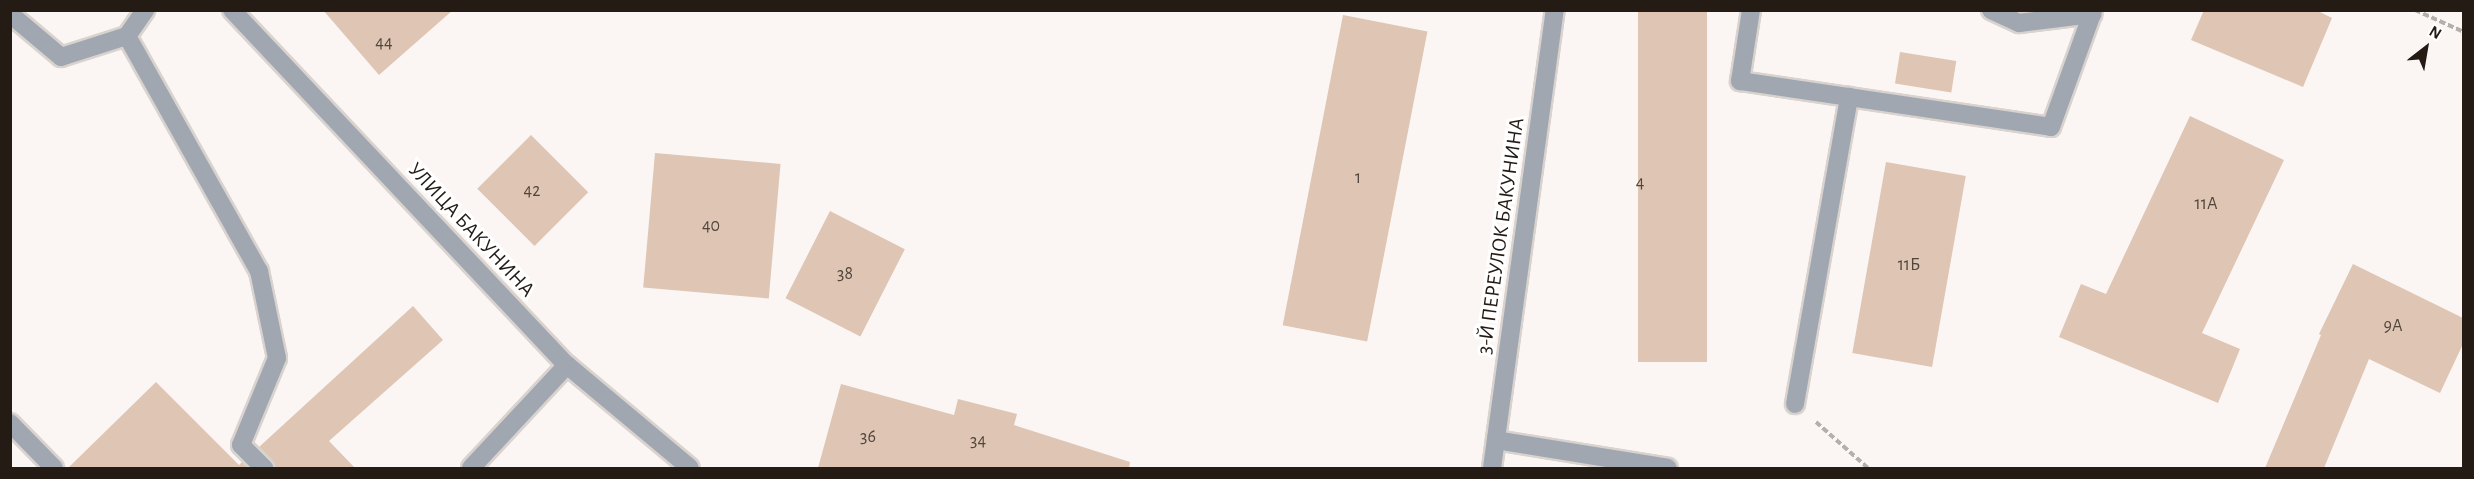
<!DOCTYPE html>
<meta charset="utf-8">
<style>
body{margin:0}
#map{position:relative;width:2474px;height:479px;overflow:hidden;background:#fbf6f3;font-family:"Alegreya Sans",sans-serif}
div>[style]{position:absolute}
.building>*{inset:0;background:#dec5b4;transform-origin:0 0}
.path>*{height:4px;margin-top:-2px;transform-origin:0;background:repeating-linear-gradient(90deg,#b5afab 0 6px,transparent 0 9px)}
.roads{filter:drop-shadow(2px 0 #d9d3cf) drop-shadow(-2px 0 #d9d3cf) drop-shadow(0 2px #d9d3cf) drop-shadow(0 -2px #d9d3cf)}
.minor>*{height:18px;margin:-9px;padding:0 9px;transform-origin:9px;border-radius:9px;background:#a1a7b1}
span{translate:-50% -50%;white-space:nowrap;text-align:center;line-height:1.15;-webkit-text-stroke:6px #fff;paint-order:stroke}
.number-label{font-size:18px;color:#52463c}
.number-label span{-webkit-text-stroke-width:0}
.street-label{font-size:21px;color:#241b14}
.frame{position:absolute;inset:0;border:12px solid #241b14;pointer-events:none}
.north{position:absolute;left:2396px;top:18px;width:60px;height:60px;-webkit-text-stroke:4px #fff;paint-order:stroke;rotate:31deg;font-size:16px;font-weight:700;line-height:24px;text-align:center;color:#241b14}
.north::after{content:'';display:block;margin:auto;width:21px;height:27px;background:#241b14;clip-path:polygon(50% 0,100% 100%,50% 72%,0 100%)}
</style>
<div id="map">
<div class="building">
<div style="clip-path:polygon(323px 10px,453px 10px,379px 75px)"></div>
<div style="left:1638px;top:10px;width:69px;height:352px"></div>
<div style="clip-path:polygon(2204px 10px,2316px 10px,2332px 18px,2303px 87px,2191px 40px)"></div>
<div style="left:1343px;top:15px;width:86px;height:316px;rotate:11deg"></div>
<div style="left:1900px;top:52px;width:57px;height:32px;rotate:9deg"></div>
<div style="clip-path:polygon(2190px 116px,2284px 160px,2202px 333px,2240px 349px,2218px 403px,2059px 337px,2081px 284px,2106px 294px)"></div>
<div style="left:531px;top:135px;width:81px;height:76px;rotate:45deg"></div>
<div style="left:655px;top:153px;width:126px;height:135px;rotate:5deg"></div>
<div style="left:1886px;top:162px;width:81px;height:194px;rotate:10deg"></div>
<div style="left:830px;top:211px;width:84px;height:98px;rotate:27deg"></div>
<div style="clip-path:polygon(2353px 264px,2463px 318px,2463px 344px,2440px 393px,2369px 359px,2324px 468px,2265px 468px,2321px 335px,2319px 334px)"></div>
<div style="clip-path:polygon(413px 306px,443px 340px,329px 441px,355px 468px,275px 468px,272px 461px,259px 447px)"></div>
<div style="clip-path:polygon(156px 382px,239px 465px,242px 462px,249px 468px,68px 468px)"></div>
<div style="clip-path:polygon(841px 384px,954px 415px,958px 399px,1017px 414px,1014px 425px,1130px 462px,1129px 468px,818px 468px)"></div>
</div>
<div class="path">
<div style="left:2415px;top:10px;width:54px;rotate:24.2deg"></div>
<div style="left:1816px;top:422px;width:69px;rotate:41.5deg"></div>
</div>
<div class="roads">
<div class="minor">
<div style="left:232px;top:10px;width:488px;rotate:46.7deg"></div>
<div style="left:567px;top:365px;width:160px;rotate:39.9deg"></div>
<div style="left:1751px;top:10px;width:72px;rotate:98.8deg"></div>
<div style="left:1740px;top:81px;width:314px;rotate:8.4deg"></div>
<div style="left:2051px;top:127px;width:120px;rotate:-70.1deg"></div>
<div style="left:1991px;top:10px;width:31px;rotate:25deg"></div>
<div style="left:2019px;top:23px;width:74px;rotate:-7deg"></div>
<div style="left:2092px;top:14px;width:4px;rotate:-76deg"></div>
<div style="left:10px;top:14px;width:67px;rotate:40.1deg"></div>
<div style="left:61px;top:57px;width:69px;rotate:-17.7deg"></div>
<div style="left:127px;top:36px;width:32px;rotate:-55deg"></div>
<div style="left:127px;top:36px;width:270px;rotate:60.7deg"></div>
<div style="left:259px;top:271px;width:89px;rotate:78.3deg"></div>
<div style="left:277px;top:358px;width:94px;rotate:112.5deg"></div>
<div style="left:241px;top:445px;width:33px;rotate:45deg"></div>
<div style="left:1795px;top:404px;width:312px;rotate:-80deg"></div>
<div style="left:10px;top:423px;width:63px;rotate:45.6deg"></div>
<div style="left:1496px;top:440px;width:174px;rotate:9.2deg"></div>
<div style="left:471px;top:468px;width:141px;rotate:-47deg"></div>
<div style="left:1492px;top:468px;width:462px;rotate:-82.2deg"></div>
</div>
</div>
<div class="number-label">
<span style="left:384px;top:43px">44</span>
<span style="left:1358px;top:178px">1</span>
<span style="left:1640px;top:183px">4</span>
<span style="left:532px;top:191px">42</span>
<span style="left:2206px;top:204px">11А</span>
<span style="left:711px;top:226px">40</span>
<span style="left:1909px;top:265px">11Б</span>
<span style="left:845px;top:274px">38</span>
<span style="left:2393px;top:326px">9А</span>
<span style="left:868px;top:437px">36</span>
<span style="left:978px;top:441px">34</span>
</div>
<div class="street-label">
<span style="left:471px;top:230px;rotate:47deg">УЛИЦА БАКУНИНА</span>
<span style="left:1501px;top:236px;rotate:-82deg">3-Й ПЕРЕУЛОК БАКУНИНА</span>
</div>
<div class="frame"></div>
<div class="north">N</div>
</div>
